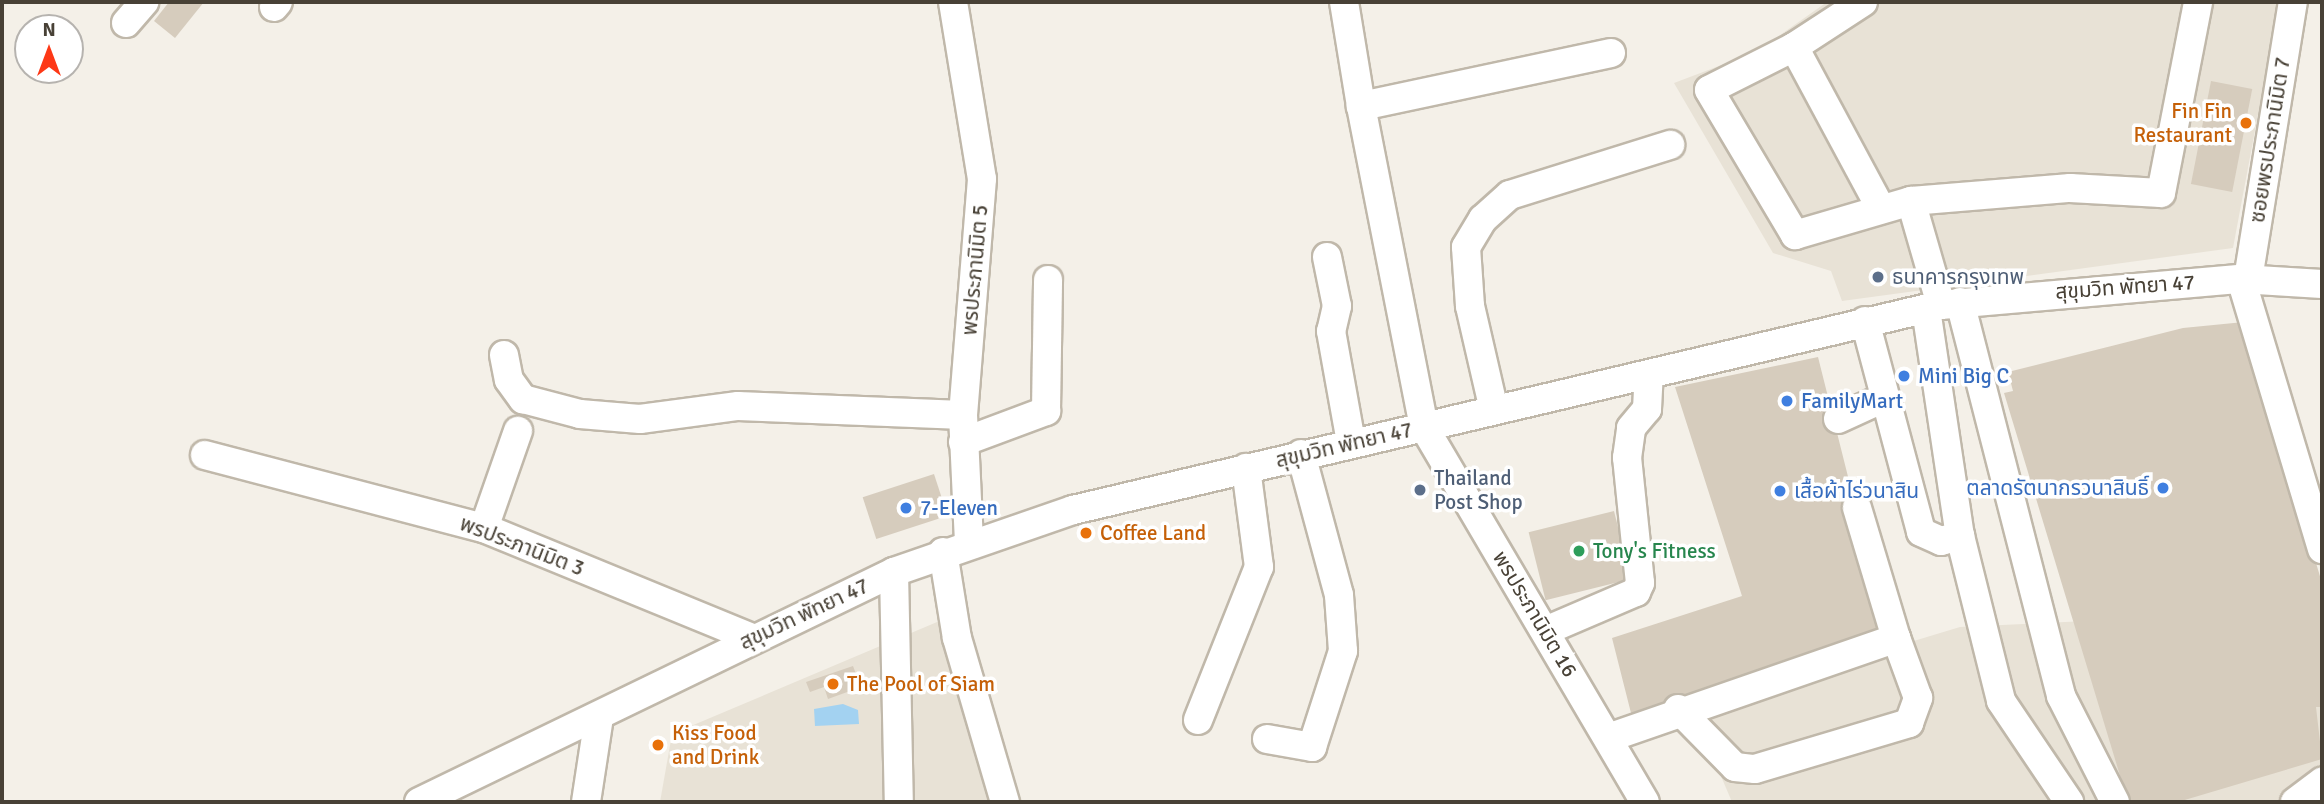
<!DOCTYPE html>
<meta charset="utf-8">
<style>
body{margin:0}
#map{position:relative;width:2324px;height:804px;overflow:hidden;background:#f4f0e8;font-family:Signika,"Noto Sans Thai",sans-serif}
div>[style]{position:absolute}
.residential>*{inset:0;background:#e8e2d6}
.water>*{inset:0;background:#a3d2f1}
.building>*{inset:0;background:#d6ccbd;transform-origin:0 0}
.roads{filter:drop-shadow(2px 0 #c0b8aa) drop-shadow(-2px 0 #c0b8aa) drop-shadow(0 2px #c0b8aa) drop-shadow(0 -2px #c0b8aa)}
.minor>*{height:28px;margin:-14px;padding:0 14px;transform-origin:14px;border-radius:14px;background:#fff}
.dots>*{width:19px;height:19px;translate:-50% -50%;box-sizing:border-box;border:4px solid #fff;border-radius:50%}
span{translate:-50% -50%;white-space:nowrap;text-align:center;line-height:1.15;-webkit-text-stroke:7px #fff;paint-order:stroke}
.food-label{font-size:21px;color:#c56008}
.right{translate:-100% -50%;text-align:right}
.left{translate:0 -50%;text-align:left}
.street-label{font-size:21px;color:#484136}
.service-label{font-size:21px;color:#4e5e75}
.shop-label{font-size:21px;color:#366cbe}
.leisure-label{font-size:21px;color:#27864d}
.frame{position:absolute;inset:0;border:4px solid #484136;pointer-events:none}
.north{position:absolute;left:14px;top:14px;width:70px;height:70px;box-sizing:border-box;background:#fff;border:2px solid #b6b3af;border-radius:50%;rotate:0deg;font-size:19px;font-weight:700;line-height:28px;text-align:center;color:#484136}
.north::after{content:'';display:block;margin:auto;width:24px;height:32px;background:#fd3816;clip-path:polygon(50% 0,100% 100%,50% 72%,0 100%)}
</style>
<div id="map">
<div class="residential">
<div style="clip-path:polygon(1827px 2px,2279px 2px,2233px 248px,1842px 301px,1831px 271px,1773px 253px,1674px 83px,1756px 52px)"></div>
<div style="clip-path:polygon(956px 614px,1014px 802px,660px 802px,672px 734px)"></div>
<div style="clip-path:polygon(2087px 621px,2220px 640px,2322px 677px,2322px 802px,1732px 802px,1692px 708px,1960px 627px)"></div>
</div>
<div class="water">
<div style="clip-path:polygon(843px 704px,858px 710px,859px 724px,815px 726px,814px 709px)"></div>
</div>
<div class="building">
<div style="clip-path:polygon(169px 2px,204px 2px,175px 38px,154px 21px)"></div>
<div style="left:2211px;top:81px;width:42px;height:105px;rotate:11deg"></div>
<div style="clip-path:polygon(2244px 322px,2322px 583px,2322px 707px,2316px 707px,2322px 759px,2178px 802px,2128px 802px,2004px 393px,2013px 391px,2008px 372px,2183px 328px)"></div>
<div style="clip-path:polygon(1818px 357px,1888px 636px,1632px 717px,1612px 638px,1742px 596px,1675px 387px)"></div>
<div style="left:934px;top:474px;width:44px;height:75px;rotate:72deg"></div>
<div style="left:1614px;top:511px;width:70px;height:88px;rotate:76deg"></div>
<div style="clip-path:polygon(853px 666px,861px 687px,828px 699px,824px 687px,810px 692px,806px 682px)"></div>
</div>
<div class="roads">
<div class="minor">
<div style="left:953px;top:2px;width:179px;rotate:80.7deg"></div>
<div style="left:982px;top:179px;width:237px;rotate:94.6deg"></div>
<div style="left:963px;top:415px;width:126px;rotate:87.3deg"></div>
<div style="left:1344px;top:2px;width:105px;rotate:80.7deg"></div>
<div style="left:1863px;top:2px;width:82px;rotate:146.9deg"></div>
<div style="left:1794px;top:47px;width:95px;rotate:153.2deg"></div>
<div style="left:1709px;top:90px;width:169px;rotate:59.3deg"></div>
<div style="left:1795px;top:235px;width:121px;rotate:-16.3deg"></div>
<div style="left:1911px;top:201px;width:160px;rotate:-4.7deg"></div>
<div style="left:2070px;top:188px;width:91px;rotate:3.1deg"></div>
<div style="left:2161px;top:193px;width:195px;rotate:-79deg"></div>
<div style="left:274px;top:7px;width:6px;rotate:-51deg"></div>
<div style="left:126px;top:23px;width:28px;rotate:-49deg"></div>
<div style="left:1794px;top:47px;width:182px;rotate:61.7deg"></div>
<div style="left:1611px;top:53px;width:256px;rotate:168deg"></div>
<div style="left:1361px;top:106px;width:327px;rotate:78.9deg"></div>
<div style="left:1424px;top:427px;width:435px;rotate:59.5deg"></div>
<div style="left:1911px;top:201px;width:108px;rotate:73.9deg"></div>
<div style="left:1327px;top:257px;width:50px;rotate:78.5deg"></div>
<div style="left:1337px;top:306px;width:26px;rotate:103deg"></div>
<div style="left:1331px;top:331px;width:113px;rotate:79.8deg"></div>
<div style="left:2241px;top:279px;width:282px;rotate:73.3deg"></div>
<div style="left:2248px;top:279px;width:281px;rotate:-80.8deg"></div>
<div style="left:1960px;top:302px;width:407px;rotate:75.6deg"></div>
<div style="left:2061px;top:696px;width:119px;rotate:63deg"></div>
<div style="left:1926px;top:309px;width:230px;rotate:81.5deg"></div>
<div style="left:1960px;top:536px;width:170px;rotate:76deg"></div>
<div style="left:2001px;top:701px;width:122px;rotate:56deg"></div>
<div style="left:1865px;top:321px;width:218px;rotate:75.1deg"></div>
<div style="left:1921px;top:532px;width:22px;rotate:24deg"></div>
<div style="left:1941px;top:541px;width:20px;rotate:-15deg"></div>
<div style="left:504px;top:355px;width:25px;rotate:79deg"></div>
<div style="left:509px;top:380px;width:24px;rotate:54deg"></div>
<div style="left:523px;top:399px;width:59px;rotate:14.7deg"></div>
<div style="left:580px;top:414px;width:60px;rotate:4.8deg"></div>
<div style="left:640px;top:419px;width:99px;rotate:-7.6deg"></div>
<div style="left:738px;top:406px;width:225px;rotate:2.3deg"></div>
<div style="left:1494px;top:410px;width:107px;rotate:-103deg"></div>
<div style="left:1470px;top:306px;width:59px;rotate:-93.9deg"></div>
<div style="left:1466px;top:247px;width:33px;rotate:-59deg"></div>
<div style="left:1483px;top:219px;width:36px;rotate:-42deg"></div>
<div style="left:1510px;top:195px;width:168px;rotate:-17.4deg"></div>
<div style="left:1838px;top:419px;width:51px;rotate:-24.5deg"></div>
<div style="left:963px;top:442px;width:89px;rotate:-20.5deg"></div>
<div style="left:1046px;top:411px;width:131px;rotate:-89.1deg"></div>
<div style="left:205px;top:455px;width:288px;rotate:14.7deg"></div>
<div style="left:484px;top:528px;width:290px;rotate:22.3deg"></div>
<div style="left:484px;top:528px;width:103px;rotate:-70.7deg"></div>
<div style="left:943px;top:552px;width:87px;rotate:80.8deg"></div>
<div style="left:957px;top:638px;width:171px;rotate:73.7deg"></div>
<div style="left:894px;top:572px;width:230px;rotate:88.8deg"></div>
<div style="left:1545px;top:631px;width:99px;rotate:-23.2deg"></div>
<div style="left:1636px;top:592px;width:10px;rotate:-66deg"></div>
<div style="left:1640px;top:583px;width:126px;rotate:-95.9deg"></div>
<div style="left:1627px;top:458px;width:30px;rotate:-82deg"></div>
<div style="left:1631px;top:428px;width:25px;rotate:-50deg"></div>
<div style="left:1647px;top:409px;width:33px;rotate:-87deg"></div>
<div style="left:1678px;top:709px;width:81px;rotate:45.5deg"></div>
<div style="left:1735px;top:767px;width:20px;rotate:6deg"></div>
<div style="left:1755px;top:769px;width:161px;rotate:-16.6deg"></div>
<div style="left:1909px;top:723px;width:27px;rotate:-70deg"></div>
<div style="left:1918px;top:698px;width:64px;rotate:-110.1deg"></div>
<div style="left:1198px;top:720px;width:165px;rotate:-68.3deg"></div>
<div style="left:1259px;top:567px;width:100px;rotate:-97.5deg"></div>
<div style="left:1608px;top:738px;width:305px;rotate:-19.1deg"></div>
<div style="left:1896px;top:638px;width:136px;rotate:-106.7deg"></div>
<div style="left:1267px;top:739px;width:46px;rotate:10.1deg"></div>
<div style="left:1312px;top:747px;width:101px;rotate:-72.1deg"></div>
<div style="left:1343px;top:651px;width:56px;rotate:-94.1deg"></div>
<div style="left:1339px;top:595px;width:146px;rotate:-105.1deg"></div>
<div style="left:419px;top:802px;width:528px;rotate:-25.84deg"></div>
<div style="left:894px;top:572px;width:189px;rotate:-19.1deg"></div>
<div style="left:1073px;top:510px;width:892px;rotate:-13.29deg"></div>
<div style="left:1941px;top:305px;width:301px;rotate:-5deg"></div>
<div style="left:2241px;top:279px;width:81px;rotate:3.5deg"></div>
<div style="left:586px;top:802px;width:86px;rotate:-81.3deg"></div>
<div style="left:2295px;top:802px;width:34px;rotate:-37deg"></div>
</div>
</div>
<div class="dots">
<div style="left:2246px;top:123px;background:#e8710a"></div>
<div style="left:1878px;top:277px;background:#5c6f8a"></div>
<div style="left:1904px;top:376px;background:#3f7fe0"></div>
<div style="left:1787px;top:401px;background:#3f7fe0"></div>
<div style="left:2163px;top:488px;background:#3f7fe0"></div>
<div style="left:1420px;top:490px;background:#5c6f8a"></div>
<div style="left:1780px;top:491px;background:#3f7fe0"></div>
<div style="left:906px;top:508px;background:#3f7fe0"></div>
<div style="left:1086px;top:533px;background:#e8710a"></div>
<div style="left:1579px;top:551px;background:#2e9e5b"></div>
<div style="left:833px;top:684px;background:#e8710a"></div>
<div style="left:658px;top:745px;background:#e8710a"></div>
</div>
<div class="food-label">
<span class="right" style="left:2232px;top:123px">Fin Fin<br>Restaurant</span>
<span class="left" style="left:1100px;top:533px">Coffee Land</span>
<span class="left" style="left:847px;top:684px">The Pool of Siam</span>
<span class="left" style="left:672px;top:745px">Kiss Food<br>and Drink</span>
</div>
<div class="street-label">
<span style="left:2270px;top:140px;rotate:-81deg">ซอยพรประภานิมิต 7</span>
<span style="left:975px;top:270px;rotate:-85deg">พรประภานิมิต 5</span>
<span style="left:2125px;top:287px;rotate:-4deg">สุขุมวิท พัทยา 47</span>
<span style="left:1344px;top:445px;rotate:-13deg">สุขุมวิท พัทยา 47</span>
<span style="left:522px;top:546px;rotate:21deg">พรประภานิมิต 3</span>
<span style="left:804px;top:614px;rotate:-25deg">สุขุมวิท พัทยา 47</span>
<span style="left:1535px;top:614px;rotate:59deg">พรประภานิมิต 16</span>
</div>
<div class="service-label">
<span class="left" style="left:1892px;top:277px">ธนาคารกรุงเทพ</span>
<span class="left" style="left:1434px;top:490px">Thailand<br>Post Shop</span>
</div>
<div class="shop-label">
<span class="left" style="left:1918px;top:376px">Mini Big C</span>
<span class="left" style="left:1801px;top:401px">FamilyMart</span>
<span class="right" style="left:2149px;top:488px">ตลาดรัตนากรวนาสินธิ์</span>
<span class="left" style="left:1794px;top:491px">เสื้อผ้าไร่วนาสิน</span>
<span class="left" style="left:920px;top:508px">7-Eleven</span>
</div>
<div class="leisure-label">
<span class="left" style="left:1593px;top:551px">Tony's Fitness</span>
</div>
<div class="frame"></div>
<div class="north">N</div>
</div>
